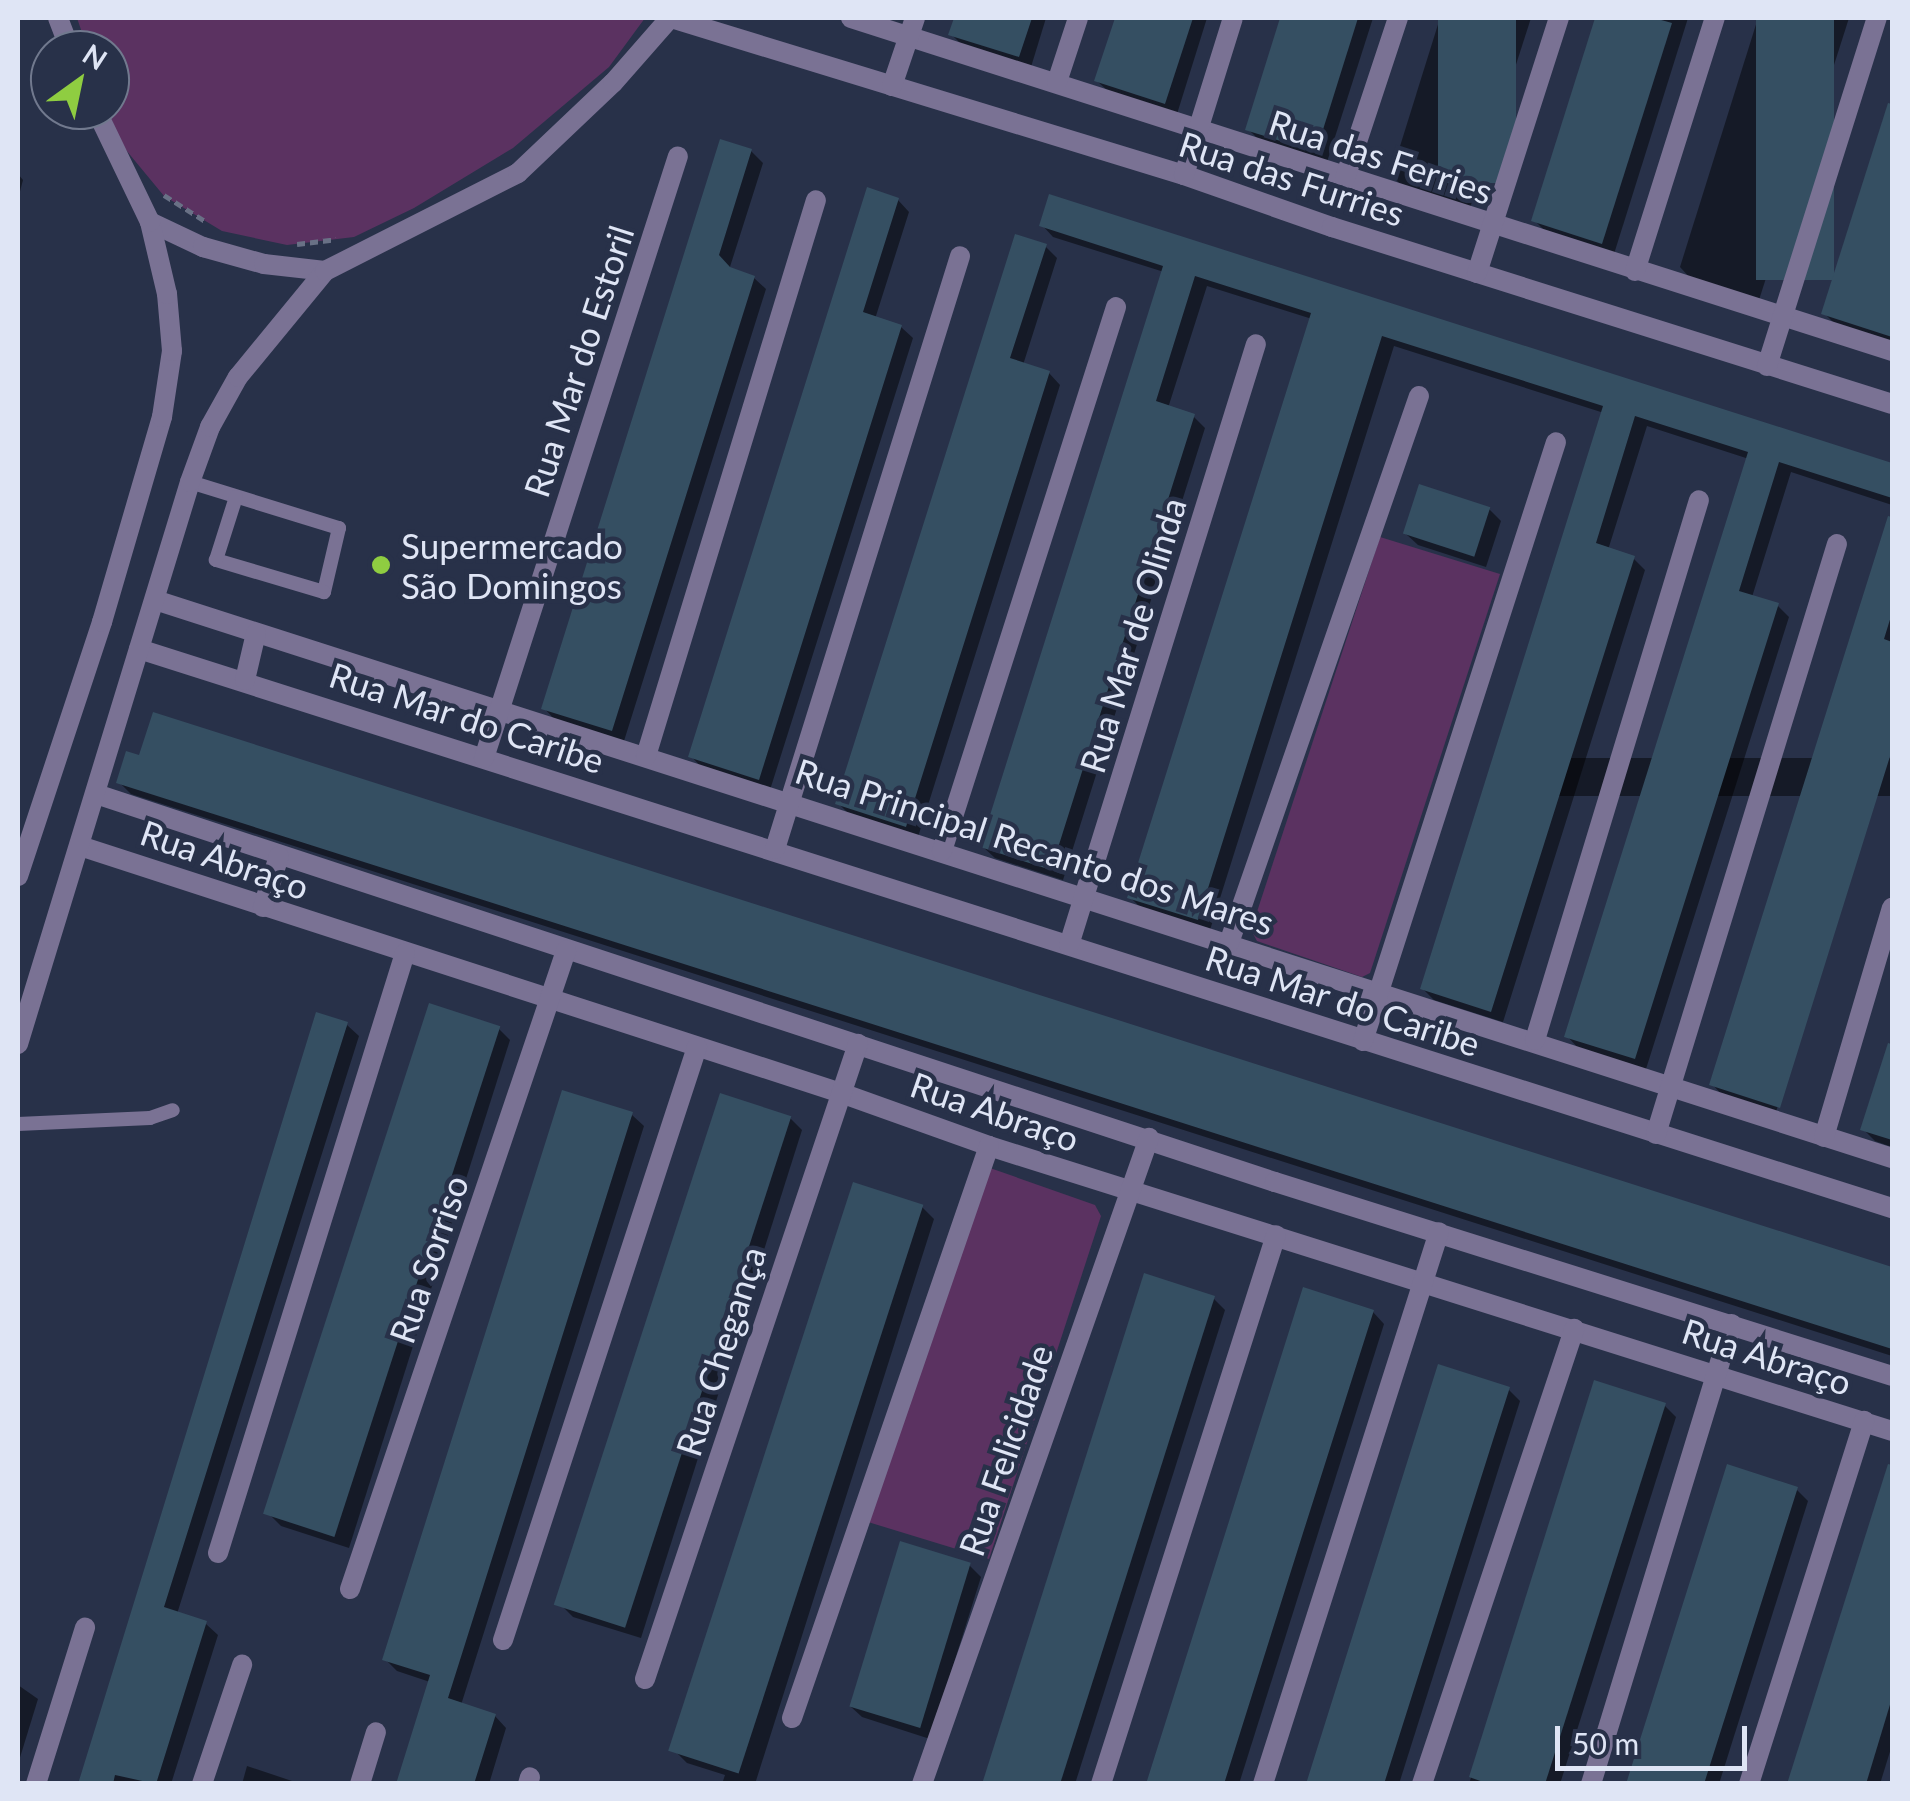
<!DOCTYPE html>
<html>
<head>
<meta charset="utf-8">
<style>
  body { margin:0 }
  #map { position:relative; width:1910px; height:1801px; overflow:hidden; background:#283149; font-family:Lato,sans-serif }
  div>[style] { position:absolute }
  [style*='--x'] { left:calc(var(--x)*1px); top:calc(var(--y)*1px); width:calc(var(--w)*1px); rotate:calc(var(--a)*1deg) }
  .green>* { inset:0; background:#5b3261 }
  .shadow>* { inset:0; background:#0007; transform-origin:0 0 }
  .building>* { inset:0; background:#354f62; transform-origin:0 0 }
  .path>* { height:5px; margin-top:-2.5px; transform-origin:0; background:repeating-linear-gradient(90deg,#697186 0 8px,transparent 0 13px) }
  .lane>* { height:14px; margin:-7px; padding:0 7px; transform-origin:7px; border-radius:7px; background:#7a7294 }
  .street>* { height:20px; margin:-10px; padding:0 10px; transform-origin:10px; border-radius:10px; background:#7a7294 }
  .dots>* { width:28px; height:28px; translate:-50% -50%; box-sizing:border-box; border:5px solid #283149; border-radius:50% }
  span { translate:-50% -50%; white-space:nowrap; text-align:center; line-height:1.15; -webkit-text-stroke:9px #283149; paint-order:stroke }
  .street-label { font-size:35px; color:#dfe5f5 }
  .poi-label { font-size:35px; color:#dfe5f5 }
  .left { translate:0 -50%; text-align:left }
  .frame { position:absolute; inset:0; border:20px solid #dfe5f5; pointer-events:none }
  .north { position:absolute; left:30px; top:30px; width:100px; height:100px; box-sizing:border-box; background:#283149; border:2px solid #71798e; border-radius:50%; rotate:33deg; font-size:28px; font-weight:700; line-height:40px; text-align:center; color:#dfe5f5 }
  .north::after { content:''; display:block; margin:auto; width:35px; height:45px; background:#8fcd41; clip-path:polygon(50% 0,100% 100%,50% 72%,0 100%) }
  .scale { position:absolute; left:1555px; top:1726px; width:192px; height:45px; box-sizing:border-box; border:5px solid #dfe5f5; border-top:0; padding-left:12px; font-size:30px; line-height:35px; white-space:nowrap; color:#dfe5f5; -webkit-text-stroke:8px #283149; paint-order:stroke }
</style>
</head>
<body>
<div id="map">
  <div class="green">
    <div style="clip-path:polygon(77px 18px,645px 18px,609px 67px,513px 148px,414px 208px,354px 237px,287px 245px,222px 231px,164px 196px,121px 144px,108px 110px,110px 50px,88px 50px)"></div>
    <div style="clip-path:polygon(1380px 537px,1500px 574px,1370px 973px,1362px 977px,1257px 941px,1251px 930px)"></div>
    <div style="clip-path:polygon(990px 1168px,1095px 1205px,1101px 1216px,989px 1559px,868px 1522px)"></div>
  </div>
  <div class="shadow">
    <div style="clip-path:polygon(956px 18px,1046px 18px,1031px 67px,963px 46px,951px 34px)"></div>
    <div style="clip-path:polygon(1117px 18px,1207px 18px,1177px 114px,1109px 92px,1097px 81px)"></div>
    <div style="clip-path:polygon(1283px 18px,1373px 18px,1327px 162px,1259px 140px,1248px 129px)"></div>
    <div style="clip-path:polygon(1440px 18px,1531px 18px,1470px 208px,1402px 186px,1391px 175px)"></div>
    <div style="clip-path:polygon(1598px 18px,1688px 18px,1614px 254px,1546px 232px,1534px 220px)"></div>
    <div style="clip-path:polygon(1758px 18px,1849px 18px,1759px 300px,1691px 279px,1680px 267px)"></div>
    <div style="clip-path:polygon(1892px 97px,1892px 343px,1836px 325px,1824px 313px)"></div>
    <div style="clip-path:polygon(751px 151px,763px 163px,729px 270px,754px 278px,766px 289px,624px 741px,555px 720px,544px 708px)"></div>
    <div style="clip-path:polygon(18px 174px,23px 180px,18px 199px)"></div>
    <div style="clip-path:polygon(1050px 198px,1892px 466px,1892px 505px,1791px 472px,1752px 597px,1777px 605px,1789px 617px,1646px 1069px,1578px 1048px,1567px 1036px,1749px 459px,1647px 426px,1608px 550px,1633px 558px,1645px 570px,1503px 1022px,1434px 1000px,1423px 989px,1604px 413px,1394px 346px,1210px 930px,1142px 909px,1130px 897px,1312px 319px,1207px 286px,1168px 408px,1193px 416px,1205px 428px,1063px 880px,995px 858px,983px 847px,1164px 272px,1053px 237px,1042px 225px)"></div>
    <div style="clip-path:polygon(898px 200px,909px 212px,875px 319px,901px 327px,913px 338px,770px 790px,702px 768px,691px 756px)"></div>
    <div style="clip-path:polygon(1045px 246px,1057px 258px,1023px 365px,1049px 373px,1060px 385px,918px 837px,850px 815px,838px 803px)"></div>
    <div style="clip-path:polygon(1489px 509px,1501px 521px,1486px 567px,1418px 545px,1406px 534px)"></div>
    <div style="clip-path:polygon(1892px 510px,1892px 741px,1776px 1112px,1723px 1096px,1712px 1084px)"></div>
    <div style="clip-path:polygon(154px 715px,1892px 1270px,1892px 1356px,131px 794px,119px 782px,141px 758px)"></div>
    <div style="left:1892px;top:758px;width:38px;height:373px;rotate:90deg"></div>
    <div style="clip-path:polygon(347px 1025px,359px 1036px,177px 1614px,206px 1624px,218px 1635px,171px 1784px,79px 1784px)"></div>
    <div style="clip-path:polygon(498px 1028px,510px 1040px,349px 1548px,281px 1526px,270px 1515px)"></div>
    <div style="clip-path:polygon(1892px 1036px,1892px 1147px,1875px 1141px,1863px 1129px)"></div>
    <div style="clip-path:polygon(632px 1115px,644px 1126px,461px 1705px,495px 1716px,506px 1728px,489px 1784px,398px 1784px,430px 1682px,397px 1671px,385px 1659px)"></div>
    <div style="clip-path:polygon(790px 1118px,802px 1130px,641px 1638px,573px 1617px,561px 1605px)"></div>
    <div style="clip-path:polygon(922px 1207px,934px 1219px,755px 1784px,722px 1784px,725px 1775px,687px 1763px,675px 1751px)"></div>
    <div style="clip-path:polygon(1213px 1298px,1225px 1310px,1075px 1784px,985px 1784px)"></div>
    <div style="clip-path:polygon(1373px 1312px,1384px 1324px,1239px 1784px,1149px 1784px)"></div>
    <div style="clip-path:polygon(1596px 1383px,1664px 1405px,1676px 1417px,1560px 1784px,1469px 1784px)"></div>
    <div style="clip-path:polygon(1508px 1389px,1520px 1401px,1399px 1784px,1309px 1784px)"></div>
    <div style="clip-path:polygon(1885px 1481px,1892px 1484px,1892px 1745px,1880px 1784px,1790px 1784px)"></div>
    <div style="clip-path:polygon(1796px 1489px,1808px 1501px,1719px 1784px,1628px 1784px)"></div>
    <div style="clip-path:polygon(969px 1565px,981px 1577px,930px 1739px,862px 1717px,850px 1706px)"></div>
    <div style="clip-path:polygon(18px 1685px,38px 1699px,18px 1764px)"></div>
    <div style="clip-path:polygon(247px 1766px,301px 1784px,242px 1784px)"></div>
  </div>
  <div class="building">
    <div style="clip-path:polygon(954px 18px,1032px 18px,1019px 57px,948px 35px)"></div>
    <div style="clip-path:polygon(1115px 18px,1193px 18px,1165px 104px,1094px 81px)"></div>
    <div style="clip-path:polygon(1280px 18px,1358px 18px,1316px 152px,1245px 130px)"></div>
    <div style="left:1438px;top:18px;width:78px;height:165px"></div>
    <div style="clip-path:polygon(1595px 18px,1654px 18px,1672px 23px,1602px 244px,1531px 221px)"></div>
    <div style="left:1756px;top:18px;width:78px;height:262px"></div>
    <div style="clip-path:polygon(1888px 103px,1892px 104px,1892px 337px,1821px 314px)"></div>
    <div style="clip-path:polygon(720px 139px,752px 149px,719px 255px,730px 267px,755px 276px,612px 731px,541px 709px)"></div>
    <div style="clip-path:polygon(867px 187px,899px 198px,863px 312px,902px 325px,759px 780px,688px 757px)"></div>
    <div style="clip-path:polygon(1049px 194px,1892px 463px,1892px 498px,1779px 462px,1739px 591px,1779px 603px,1635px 1059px,1564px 1037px,1748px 452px,1635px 416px,1596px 543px,1635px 556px,1491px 1012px,1420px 989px,1603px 406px,1382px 336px,1198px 920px,1127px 898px,1311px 313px,1195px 276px,1156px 401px,1195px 414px,1051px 870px,980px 847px,1163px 266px,1039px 226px)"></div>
    <div style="clip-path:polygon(1015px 234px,1047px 244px,1010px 358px,1050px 371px,906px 827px,835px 804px)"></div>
    <div style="left:1419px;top:484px;width:75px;height:52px;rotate:18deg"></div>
    <div style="clip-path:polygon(1888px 516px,1892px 517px,1892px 613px,1884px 639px,1892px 642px,1892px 750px,1780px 1108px,1709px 1085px)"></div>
    <div style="clip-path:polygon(153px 712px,1892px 1267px,1892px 1349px,116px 783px,126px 751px,139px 755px)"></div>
    <div style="left:429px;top:1003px;width:75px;height:537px;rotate:18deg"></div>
    <div style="clip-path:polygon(316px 1012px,348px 1022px,164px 1607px,207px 1621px,156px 1784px,115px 1775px,113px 1784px,78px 1784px)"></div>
    <div style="clip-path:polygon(1888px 1043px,1892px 1044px,1892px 1140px,1860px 1130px)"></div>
    <div style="clip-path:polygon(562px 1090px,633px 1112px,448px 1698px,496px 1714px,474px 1784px,396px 1784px,430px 1675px,382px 1660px)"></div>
    <div style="left:720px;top:1093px;width:75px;height:538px;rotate:18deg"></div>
    <div style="left:853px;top:1182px;width:74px;height:598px;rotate:18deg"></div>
    <div style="clip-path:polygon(1144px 1273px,1215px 1296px,1126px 1577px,1060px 1784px,982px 1784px)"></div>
    <div style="clip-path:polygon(1303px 1287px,1374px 1310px,1303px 1533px,1224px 1784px,1146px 1784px)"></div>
    <div style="clip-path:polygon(1438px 1364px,1510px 1387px,1493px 1440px,1384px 1784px,1306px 1784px)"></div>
    <div style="clip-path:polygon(1594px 1380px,1666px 1403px,1545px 1784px,1489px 1784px,1469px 1777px)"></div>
    <div style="clip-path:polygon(1727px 1464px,1798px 1487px,1759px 1610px,1704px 1784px,1626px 1784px)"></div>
    <div style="clip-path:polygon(1888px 1464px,1892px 1465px,1892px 1698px,1866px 1784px,1787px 1784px)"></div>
    <div style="left:900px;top:1541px;width:74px;height:173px;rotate:17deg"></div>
  </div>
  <div class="path">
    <div style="--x:164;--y:195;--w:49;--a:32.4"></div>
    <div style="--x:297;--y:244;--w:39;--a:-7"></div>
  </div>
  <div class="lane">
    <div style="--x:190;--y:482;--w:156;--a:17.2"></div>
    <div style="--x:339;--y:528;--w:66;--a:103.2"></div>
    <div style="--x:324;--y:592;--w:113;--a:-163.5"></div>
    <div style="--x:216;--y:560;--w:66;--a:-72.4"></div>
    <div style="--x:18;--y:1124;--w:132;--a:-2.6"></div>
    <div style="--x:150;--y:1118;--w:24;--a:-19"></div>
  </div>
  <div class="street">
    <div style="--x:58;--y:18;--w:34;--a:69"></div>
    <div style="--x:671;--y:18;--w:536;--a:17.02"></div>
    <div style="--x:1184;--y:175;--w:157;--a:19.4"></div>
    <div style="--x:1332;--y:227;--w:587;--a:17.54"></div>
    <div style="--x:851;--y:18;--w:1093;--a:17.74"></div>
    <div style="--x:1057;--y:82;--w:67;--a:-71.8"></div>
    <div style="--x:892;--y:86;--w:72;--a:-71.3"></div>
    <div style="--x:1184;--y:175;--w:164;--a:-72.7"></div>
    <div style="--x:1345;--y:178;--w:169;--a:-71.7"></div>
    <div style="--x:150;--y:222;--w:59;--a:25.3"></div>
    <div style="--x:203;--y:247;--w:63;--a:15.6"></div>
    <div style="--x:264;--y:264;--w:61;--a:6.5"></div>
    <div style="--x:1635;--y:271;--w:265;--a:-72.5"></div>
    <div style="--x:1477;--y:273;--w:268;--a:-72.2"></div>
    <div style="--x:1767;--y:366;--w:365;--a:-72.5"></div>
    <div style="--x:155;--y:600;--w:1824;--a:17.81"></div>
    <div style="--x:139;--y:649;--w:1840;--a:17.69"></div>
    <div style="--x:245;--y:680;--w:48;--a:-76.8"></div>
    <div style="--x:646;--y:756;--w:581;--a:-73"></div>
    <div style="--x:484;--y:758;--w:632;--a:-72.14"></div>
    <div style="--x:96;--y:794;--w:1241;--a:18.22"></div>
    <div style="--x:1275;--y:1182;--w:647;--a:17.45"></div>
    <div style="--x:80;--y:846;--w:800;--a:17.98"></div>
    <div style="--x:841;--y:1093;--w:157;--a:19.7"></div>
    <div style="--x:989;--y:1146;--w:947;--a:17.52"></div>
    <div style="--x:775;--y:849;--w:621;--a:-72.67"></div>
    <div style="--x:942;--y:851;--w:571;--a:-72.26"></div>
    <div style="--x:18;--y:876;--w:268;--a:-71.7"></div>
    <div style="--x:102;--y:622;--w:214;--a:-73.7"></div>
    <div style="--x:162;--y:417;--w:67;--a:-81.4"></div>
    <div style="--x:172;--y:351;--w:57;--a:-95"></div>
    <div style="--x:167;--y:294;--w:74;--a:-103.3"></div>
    <div style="--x:150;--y:222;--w:124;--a:-115.7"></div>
    <div style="--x:263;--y:907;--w:53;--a:-72.6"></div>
    <div style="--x:1229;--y:943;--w:579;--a:-70.85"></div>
    <div style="--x:1069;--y:945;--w:629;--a:-72.72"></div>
    <div style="--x:1535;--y:1040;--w:564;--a:-73.11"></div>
    <div style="--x:1363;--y:1041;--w:629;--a:-72.14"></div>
    <div style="--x:18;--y:1044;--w:588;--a:-72.98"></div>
    <div style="--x:190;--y:482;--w:59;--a:-70"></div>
    <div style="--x:210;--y:427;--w:57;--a:-60.8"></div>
    <div style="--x:238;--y:377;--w:137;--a:-50.6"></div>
    <div style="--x:325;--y:271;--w:216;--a:-26.9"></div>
    <div style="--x:518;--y:173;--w:131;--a:-43.5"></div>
    <div style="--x:613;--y:83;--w:86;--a:-48.8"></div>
    <div style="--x:1656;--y:1134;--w:617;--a:-72.95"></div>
    <div style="--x:1824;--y:1137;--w:239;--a:-73.5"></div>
    <div style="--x:218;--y:1553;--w:628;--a:-72.69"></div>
    <div style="--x:350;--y:1589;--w:674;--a:-71.3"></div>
    <div style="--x:503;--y:1640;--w:624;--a:-71.88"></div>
    <div style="--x:645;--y:1679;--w:670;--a:-71.46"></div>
    <div style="--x:792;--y:1718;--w:605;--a:-71"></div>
    <div style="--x:36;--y:1784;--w:164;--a:-72.6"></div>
    <div style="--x:202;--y:1784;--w:126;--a:-71.4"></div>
    <div style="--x:360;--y:1784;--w:54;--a:-72.9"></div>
    <div style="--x:528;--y:1784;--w:7;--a:-74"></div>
    <div style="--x:922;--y:1784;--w:685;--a:-70.64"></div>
    <div style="--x:1101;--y:1784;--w:576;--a:-72.32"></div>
    <div style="--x:1263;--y:1784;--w:579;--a:-72.32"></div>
    <div style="--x:1422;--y:1784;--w:480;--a:-71.5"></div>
    <div style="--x:1591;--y:1784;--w:481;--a:-73"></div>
    <div style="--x:1749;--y:1784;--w:381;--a:-72.4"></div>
  </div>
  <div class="dots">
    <div style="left:381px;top:565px;background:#8fcd41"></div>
  </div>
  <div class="street-label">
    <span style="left:1381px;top:156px;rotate:18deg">Rua das Ferries</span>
    <span style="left:1292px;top:178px;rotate:18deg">Rua das Furries</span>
    <span style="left:578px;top:361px;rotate:-72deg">Rua Mar do Estoril</span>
    <span style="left:1132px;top:635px;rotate:-73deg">Rua Mar de Olinda</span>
    <span style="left:467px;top:717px;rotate:18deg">Rua Mar do Caribe</span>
    <span style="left:1035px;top:846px;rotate:18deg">Rua Principal Recanto dos Mares</span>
    <span style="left:225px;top:859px;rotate:19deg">Rua Abraço</span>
    <span style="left:1343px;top:1000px;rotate:18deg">Rua Mar do Caribe</span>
    <span style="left:995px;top:1111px;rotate:19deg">Rua Abraço</span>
    <span style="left:428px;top:1259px;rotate:-71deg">Rua Sorriso</span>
    <span style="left:720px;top:1351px;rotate:-72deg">Rua Chegança</span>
    <span style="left:1767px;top:1356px;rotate:18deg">Rua Abraço</span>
    <span style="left:1005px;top:1450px;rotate:-71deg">Rua Felicidade</span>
  </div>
  <div class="poi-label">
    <span class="left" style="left:401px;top:565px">Supermercado<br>São Domingos</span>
  </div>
  <div class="frame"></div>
  <div class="north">N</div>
  <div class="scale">50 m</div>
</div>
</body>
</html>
